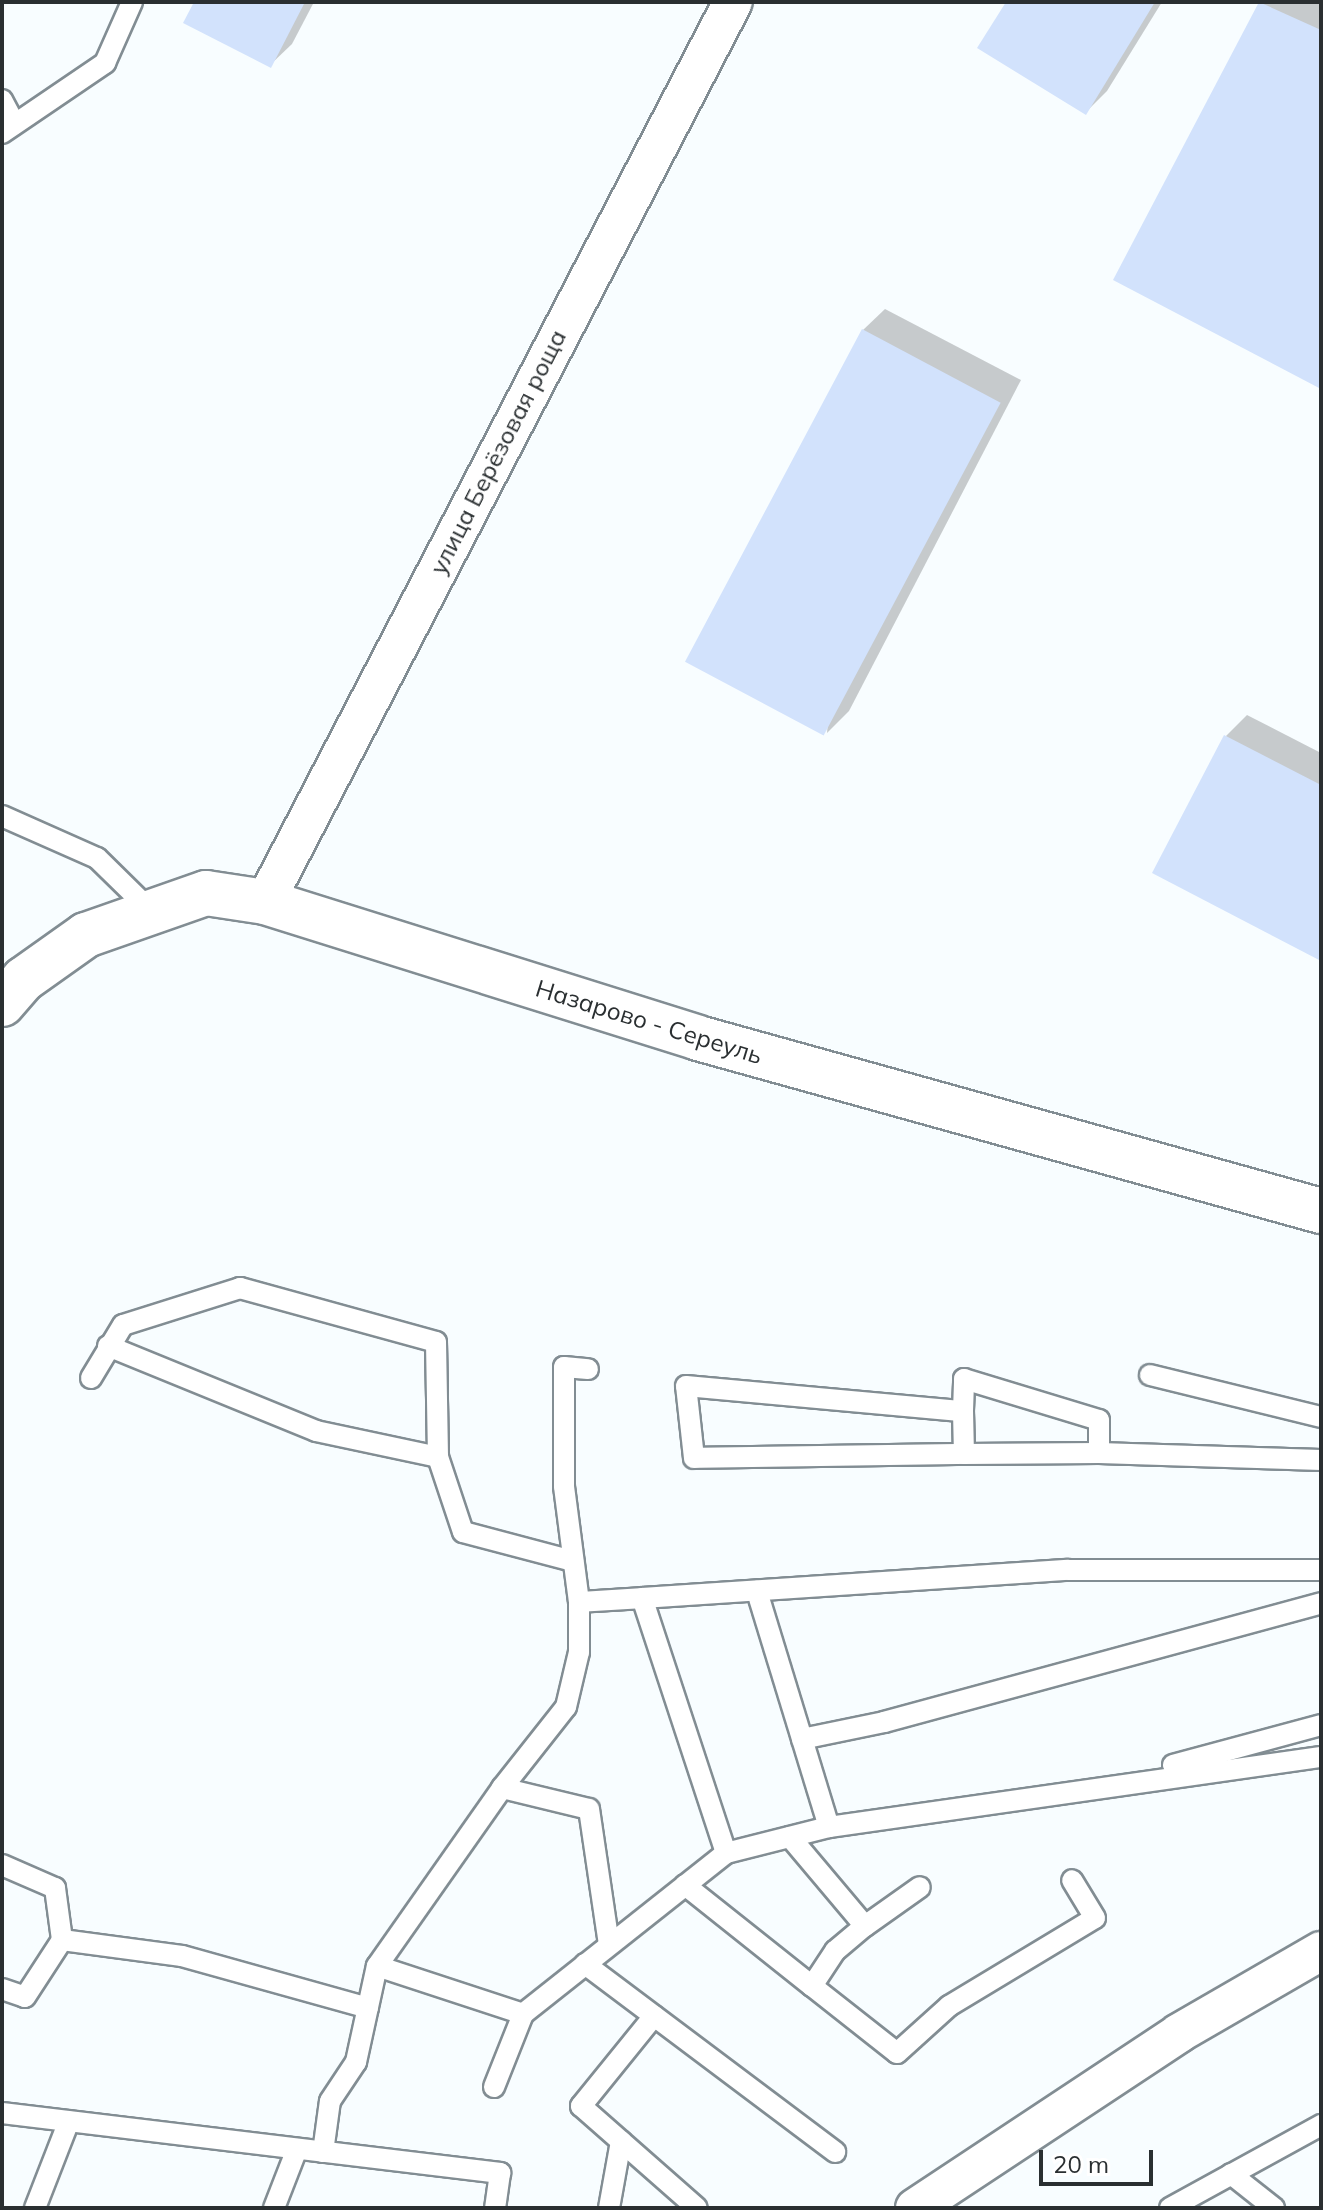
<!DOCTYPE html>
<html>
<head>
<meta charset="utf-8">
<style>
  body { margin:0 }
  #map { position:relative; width:1323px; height:2210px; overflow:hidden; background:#f8fdff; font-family:Mulish,sans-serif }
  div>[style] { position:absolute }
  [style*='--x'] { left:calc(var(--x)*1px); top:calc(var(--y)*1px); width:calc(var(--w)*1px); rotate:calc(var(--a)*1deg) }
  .shadow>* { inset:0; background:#0003 }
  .building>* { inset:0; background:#d2e2fc; transform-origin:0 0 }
  .roads { filter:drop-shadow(2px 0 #828d93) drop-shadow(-2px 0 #828d93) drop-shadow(0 2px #828d93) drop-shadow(0 -2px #828d93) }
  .service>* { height:20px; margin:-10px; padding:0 10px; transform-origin:10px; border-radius:10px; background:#fff }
  .minor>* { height:38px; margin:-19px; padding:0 19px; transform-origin:19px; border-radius:19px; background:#fff }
  .tertiary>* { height:44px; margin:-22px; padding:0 22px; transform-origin:22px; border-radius:22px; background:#fff }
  span { translate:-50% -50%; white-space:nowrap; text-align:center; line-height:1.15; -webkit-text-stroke:6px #fff; paint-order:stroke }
  .street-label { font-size:24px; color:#2a2f31 }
  .frame { position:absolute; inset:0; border:4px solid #2a2f31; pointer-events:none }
  .scale { position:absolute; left:1039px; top:2150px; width:114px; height:36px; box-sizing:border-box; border:4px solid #2a2f31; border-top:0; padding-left:10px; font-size:24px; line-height:28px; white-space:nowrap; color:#2a2f31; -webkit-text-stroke:6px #fff; paint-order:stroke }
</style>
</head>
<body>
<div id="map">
  <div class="shadow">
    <div style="clip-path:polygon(196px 2px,314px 2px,292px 44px,270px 65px)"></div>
    <div style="clip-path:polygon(1008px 2px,1162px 2px,1107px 91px,1086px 112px)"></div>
    <div style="clip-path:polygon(1261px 2px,1321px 2px,1321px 387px,1115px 279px)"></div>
    <div style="clip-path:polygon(885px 309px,1021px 380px,849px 711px,827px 733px,863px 330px)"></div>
    <div style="clip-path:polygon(1247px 715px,1321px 753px,1321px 959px,1226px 736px)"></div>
  </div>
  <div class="building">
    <div style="clip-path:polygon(194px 2px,305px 2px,271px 68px,183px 23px)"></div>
    <div style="clip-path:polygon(1006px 2px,1155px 2px,1086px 115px,977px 48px)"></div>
    <div style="clip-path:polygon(1259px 2px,1321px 30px,1321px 389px,1113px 280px)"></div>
    <div style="left:862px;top:329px;width:157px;height:377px;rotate:28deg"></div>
    <div style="clip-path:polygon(1224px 735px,1321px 785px,1321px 961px,1152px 873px)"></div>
  </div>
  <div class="roads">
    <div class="service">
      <div style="--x:2;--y:100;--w:27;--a:62"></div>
      <div style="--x:2;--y:133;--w:125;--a:-34.2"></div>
      <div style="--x:105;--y:63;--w:67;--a:-66.1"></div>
      <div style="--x:2;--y:816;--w:104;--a:23.9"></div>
      <div style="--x:97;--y:858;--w:77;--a:44.5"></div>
      <div style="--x:108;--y:1346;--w:225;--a:22.2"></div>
      <div style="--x:316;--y:1431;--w:125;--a:12"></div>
      <div style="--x:1150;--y:1375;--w:176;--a:13.8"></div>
      <div style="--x:91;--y:1378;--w:62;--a:-58.9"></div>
      <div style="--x:123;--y:1325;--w:123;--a:-17.5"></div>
      <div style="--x:240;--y:1288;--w:203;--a:15.4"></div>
      <div style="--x:436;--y:1342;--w:115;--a:89"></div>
      <div style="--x:438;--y:1457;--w:79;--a:71.6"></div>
      <div style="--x:463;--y:1532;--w:114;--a:14.8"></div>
      <div style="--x:963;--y:1411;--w:43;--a:88.7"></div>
      <div style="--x:964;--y:1454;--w:135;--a:-0.4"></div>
      <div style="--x:964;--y:1454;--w:270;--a:179.2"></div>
      <div style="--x:694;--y:1458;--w:72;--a:-96.3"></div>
      <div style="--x:686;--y:1386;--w:278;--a:5.2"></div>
      <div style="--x:963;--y:1411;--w:32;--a:-88"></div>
      <div style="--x:964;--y:1379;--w:141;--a:16.9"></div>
      <div style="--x:1099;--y:1420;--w:33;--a:90"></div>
      <div style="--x:1099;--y:1453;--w:222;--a:1.8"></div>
      <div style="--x:579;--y:1602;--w:117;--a:-97.4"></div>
      <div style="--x:564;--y:1486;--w:119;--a:-90"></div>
      <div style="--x:564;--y:1367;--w:24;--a:5"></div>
      <div style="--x:802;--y:1739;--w:84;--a:-11.7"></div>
      <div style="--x:884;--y:1722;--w:453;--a:-15.2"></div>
      <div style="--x:1173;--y:1765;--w:153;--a:-15.1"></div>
      <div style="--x:502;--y:1788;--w:103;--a:-51.7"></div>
      <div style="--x:566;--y:1707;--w:57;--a:-76.7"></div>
      <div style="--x:579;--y:1652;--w:50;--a:-90"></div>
      <div style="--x:579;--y:1602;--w:63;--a:-3.6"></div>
      <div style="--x:829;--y:1827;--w:497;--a:-8.1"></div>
      <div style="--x:790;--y:1837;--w:116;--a:49.9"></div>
      <div style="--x:865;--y:1926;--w:67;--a:-35.3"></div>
      <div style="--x:726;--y:1853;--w:106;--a:-14.2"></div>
      <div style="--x:829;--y:1827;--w:247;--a:-107"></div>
      <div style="--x:2;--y:1865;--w:58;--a:23.5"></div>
      <div style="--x:55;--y:1888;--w:52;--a:82.3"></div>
      <div style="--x:685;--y:1885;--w:162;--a:38.5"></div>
      <div style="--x:812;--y:1986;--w:42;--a:-56.7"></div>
      <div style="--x:835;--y:1951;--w:39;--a:-40"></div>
      <div style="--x:585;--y:1964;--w:313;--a:36.9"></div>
      <div style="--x:377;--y:1966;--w:154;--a:18.2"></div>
      <div style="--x:812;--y:1986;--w:108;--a:38.2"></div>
      <div style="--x:897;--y:2053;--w:70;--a:-42.1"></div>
      <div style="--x:949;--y:2006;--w:170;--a:-31.1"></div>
      <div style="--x:1095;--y:1918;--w:44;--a:-121.2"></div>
      <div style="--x:2;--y:1989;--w:24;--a:19"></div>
      <div style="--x:25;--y:1997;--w:68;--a:-57"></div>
      <div style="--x:62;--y:1940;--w:121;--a:7.6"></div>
      <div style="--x:182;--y:1956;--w:193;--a:15.6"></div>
      <div style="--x:654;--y:2016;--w:116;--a:129"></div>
      <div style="--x:581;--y:2106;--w:154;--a:41.3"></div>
      <div style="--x:494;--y:2087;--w:79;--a:-68.3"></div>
      <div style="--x:523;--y:2014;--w:259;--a:-38.4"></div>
      <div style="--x:726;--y:1853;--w:268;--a:-108.2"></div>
      <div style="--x:642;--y:1598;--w:427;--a:-3.8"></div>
      <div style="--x:1068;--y:1570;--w:253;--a:0"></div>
      <div style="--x:2;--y:2113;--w:502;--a:6.87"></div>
      <div style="--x:500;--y:2173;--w:35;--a:98"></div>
      <div style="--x:323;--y:2152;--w:51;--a:-82.2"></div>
      <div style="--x:330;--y:2101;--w:47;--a:-56.3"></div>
      <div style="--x:356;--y:2062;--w:98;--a:-77.7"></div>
      <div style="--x:377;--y:1966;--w:218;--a:-54.9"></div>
      <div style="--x:502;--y:1788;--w:89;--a:13.6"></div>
      <div style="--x:589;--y:1809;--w:137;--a:81.6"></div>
      <div style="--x:1231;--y:2174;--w:55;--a:38.3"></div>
      <div style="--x:35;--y:2208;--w:93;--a:-68.7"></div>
      <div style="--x:274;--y:2208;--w:63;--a:-68.7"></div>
      <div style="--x:609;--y:2208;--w:68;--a:-79.8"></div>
      <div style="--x:1170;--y:2208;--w:172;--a:-28.8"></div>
    </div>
    <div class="minor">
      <div style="--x:265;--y:902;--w:1014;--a:-62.53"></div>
      <div style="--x:915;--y:2208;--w:317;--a:-33.5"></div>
      <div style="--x:1179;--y:2033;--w:164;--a:-30"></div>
    </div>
    <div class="tertiary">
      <div style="--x:2;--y:1004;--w:33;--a:-49"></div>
      <div style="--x:24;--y:979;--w:76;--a:-35.4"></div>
      <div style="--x:86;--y:935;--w:127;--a:-19.3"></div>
      <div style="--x:206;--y:893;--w:60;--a:8.7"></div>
      <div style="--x:265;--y:902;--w:454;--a:17.4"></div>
      <div style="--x:698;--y:1038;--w:647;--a:15.52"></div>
    </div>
  </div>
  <div class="street-label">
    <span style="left:498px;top:452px;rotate:-63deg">улица Берёзовая роща</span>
    <span style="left:649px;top:1022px;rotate:17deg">Назарово - Сереуль</span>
  </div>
  <div class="frame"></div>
  <div class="scale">20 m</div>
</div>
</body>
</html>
